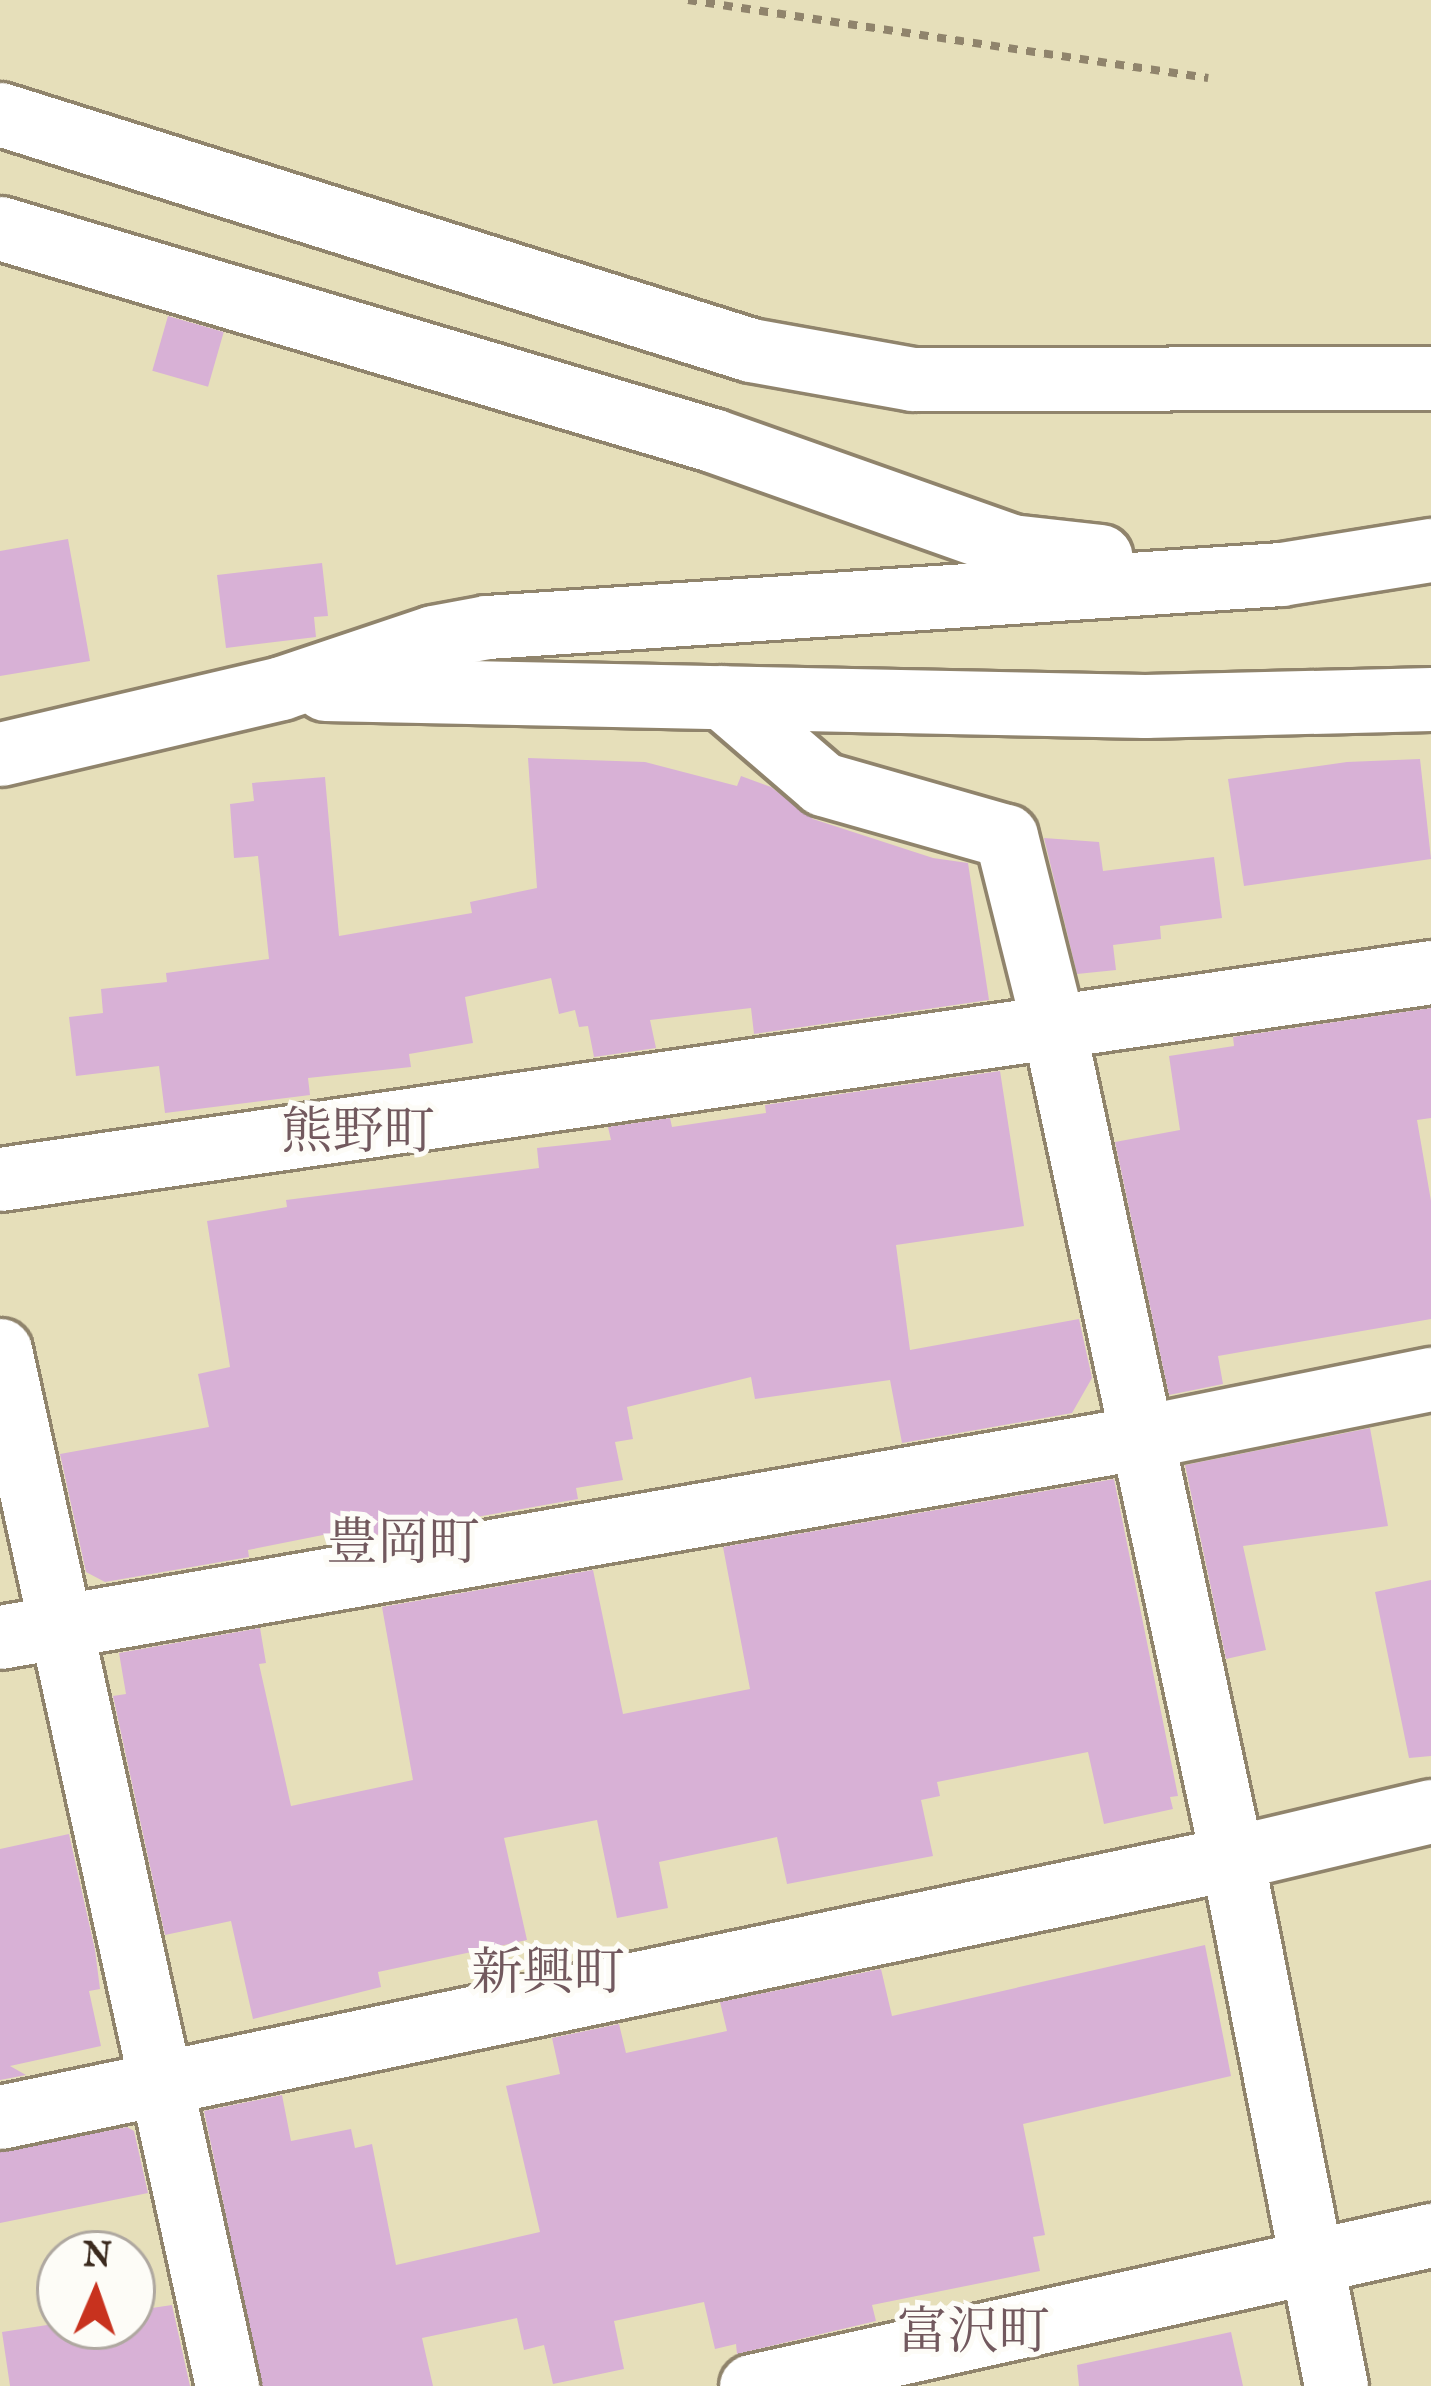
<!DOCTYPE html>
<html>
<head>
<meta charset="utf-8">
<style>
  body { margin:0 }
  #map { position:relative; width:1431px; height:2386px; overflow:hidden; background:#e6dfba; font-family:"IM FELL English","Noto Serif JP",serif }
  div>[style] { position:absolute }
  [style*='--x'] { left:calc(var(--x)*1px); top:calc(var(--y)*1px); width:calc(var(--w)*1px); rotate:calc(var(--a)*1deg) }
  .building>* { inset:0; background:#d8b1d6; transform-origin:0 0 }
  .path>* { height:8px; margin-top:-4px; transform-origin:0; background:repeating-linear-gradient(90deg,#90846c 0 9px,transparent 0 18px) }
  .roads { filter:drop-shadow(3px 0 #90846c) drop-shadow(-3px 0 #90846c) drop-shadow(0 3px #90846c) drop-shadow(0 -3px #90846c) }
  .minor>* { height:63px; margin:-31.5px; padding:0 31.5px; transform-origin:31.5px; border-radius:31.5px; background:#fff }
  span { translate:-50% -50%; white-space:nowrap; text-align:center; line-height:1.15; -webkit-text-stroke:10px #fdfcf7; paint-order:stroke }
  .quarter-label { font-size:51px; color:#72595e }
  .north { position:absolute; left:36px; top:2230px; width:120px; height:120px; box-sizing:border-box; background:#fdfcf7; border:3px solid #afa8a0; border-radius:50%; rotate:2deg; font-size:33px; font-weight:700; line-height:48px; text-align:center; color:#3b2a1e }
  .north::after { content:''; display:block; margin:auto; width:42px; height:54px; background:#c8321e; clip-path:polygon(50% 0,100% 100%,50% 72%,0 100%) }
</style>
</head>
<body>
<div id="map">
  <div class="building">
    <div style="left:168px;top:316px;width:58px;height:57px;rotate:16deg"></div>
    <div style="clip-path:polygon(68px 539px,90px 661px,0 676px,0 551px)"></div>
    <div style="clip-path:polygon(322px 563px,328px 616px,314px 617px,316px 637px,226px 648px,217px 575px)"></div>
    <div style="clip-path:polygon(528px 758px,645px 762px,737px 786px,741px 776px,771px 787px,813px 819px,933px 858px,968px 863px,989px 1000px,754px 1034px,751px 1008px,650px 1020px,656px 1048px,594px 1057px,588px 1026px,579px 1027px,575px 1010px,559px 1014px,551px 978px,465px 997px,473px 1043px,409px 1054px,411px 1067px,308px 1078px,310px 1095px,165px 1113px,159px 1066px,76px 1076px,69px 1017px,103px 1013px,101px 989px,167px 982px,166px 973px,269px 959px,258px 856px,234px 858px,230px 804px,254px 801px,252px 783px,325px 777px,339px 936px,472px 913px,470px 902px,537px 888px)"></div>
    <div style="clip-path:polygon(1420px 759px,1431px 859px,1244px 886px,1228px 779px,1347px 762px)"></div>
    <div style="clip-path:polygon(1044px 838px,1099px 842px,1103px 871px,1214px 857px,1222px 918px,1160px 926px,1161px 939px,1113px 945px,1116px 970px,1077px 974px)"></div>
    <div style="clip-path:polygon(1431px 1008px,1431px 1118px,1417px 1120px,1431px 1201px,1431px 1319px,1218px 1356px,1223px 1384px,1169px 1395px,1115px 1142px,1180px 1130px,1169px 1056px,1234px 1046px,1233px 1037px)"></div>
    <div style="clip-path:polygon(1000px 1071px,1024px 1226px,896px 1245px,910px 1350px,1079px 1319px,1092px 1378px,1072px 1413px,902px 1443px,890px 1380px,755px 1399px,751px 1377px,627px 1407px,633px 1439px,615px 1442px,623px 1480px,576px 1488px,578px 1499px,370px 1536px,368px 1526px,248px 1550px,249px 1557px,105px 1582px,86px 1572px,60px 1454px,209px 1427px,198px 1374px,230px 1367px,207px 1221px,287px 1207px,286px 1200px,539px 1168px,537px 1148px,611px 1140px,608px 1127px,670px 1118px,672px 1127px,766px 1113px,765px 1105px)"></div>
    <div style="clip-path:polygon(1370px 1428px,1388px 1526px,1243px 1546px,1266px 1650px,1226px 1659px,1185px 1465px)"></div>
    <div style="clip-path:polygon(1114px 1479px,1178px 1796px,1170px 1797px,1173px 1809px,1104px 1824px,1088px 1752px,937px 1782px,940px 1796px,921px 1800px,933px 1856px,787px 1884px,777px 1837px,659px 1862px,668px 1908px,617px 1918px,597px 1820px,504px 1838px,527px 1940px,378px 1972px,381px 1987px,253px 2019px,231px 1921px,165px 1935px,113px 1696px,126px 1694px,119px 1653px,260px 1628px,266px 1663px,259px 1664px,291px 1806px,413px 1780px,382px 1607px,593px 1570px,623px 1714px,750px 1689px,723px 1547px)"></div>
    <div style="clip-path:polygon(1431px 1580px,1431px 1756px,1409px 1758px,1375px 1592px)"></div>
    <div style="clip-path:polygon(69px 1834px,95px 1950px,100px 1989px,89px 1991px,101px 2046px,10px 2066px,26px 2075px,0 2080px,0 1849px)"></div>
    <div style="clip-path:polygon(1205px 1945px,1231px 2076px,1023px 2124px,1045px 2235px,1033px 2237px,1040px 2271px,872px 2305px,876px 2321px,737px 2354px,736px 2344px,715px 2349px,704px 2302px,614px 2321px,624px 2369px,553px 2384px,544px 2345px,524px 2350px,517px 2318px,422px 2338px,433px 2386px,262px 2386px,204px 2111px,282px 2095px,291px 2141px,351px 2129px,355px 2148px,372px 2144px,396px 2265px,540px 2232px,506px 2086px,560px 2074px,552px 2038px,619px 2024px,626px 2053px,727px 2031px,720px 2002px,881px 1969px,892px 2016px)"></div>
    <div style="clip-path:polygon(127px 2127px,134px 2131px,148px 2193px,0 2223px,0 2152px)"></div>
    <div style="clip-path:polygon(172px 2305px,190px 2386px,10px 2386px,2px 2332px,60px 2323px,132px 2326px,132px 2311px)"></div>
    <div style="clip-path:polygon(1231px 2332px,1243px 2386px,1079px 2386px,1077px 2365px)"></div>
  </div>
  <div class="path">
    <div style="--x:688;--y:0;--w:526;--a:8.53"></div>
  </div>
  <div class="roads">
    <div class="minor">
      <div style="--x:0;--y:114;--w:787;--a:17.45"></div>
      <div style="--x:751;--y:350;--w:164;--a:10.2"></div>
      <div style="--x:912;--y:379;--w:519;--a:-0.11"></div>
      <div style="--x:0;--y:228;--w:743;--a:16.58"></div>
      <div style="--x:712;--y:440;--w:317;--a:19.5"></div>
      <div style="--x:1011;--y:546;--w:90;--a:6.4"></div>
      <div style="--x:325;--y:689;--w:820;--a:1.19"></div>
      <div style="--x:1145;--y:706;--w:286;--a:-1.4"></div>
      <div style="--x:722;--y:697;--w:133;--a:40.7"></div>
      <div style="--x:823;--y:784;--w:190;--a:15.9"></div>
      <div style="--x:1006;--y:836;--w:199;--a:76"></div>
      <div style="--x:1054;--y:1029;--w:848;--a:77.88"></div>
      <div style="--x:1232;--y:1858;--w:538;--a:78.86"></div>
      <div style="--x:0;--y:754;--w:289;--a:-13.2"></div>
      <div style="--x:281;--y:688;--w:160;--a:-18.5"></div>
      <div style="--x:433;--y:637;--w:55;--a:-10.5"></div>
      <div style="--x:487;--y:627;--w:796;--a:-3.82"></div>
      <div style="--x:1281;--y:574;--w:152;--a:-9.1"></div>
      <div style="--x:0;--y:1179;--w:1446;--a:-8.23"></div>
      <div style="--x:0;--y:1350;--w:1061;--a:77.64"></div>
      <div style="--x:0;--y:1637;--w:1155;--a:-9.92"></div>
      <div style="--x:1138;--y:1438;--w:299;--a:-11.4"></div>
      <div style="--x:0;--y:2117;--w:1259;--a:-11.87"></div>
      <div style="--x:1232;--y:1858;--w:204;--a:-13.3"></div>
      <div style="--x:751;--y:2386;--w:697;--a:-12.52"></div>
    </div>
  </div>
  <div class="quarter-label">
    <span style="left:358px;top:1135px">熊野町</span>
    <span style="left:403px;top:1546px">豊岡町</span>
    <span style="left:548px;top:1976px">新興町</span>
    <span style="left:973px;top:2335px">富沢町</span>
  </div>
  <div class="north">N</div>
</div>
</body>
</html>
